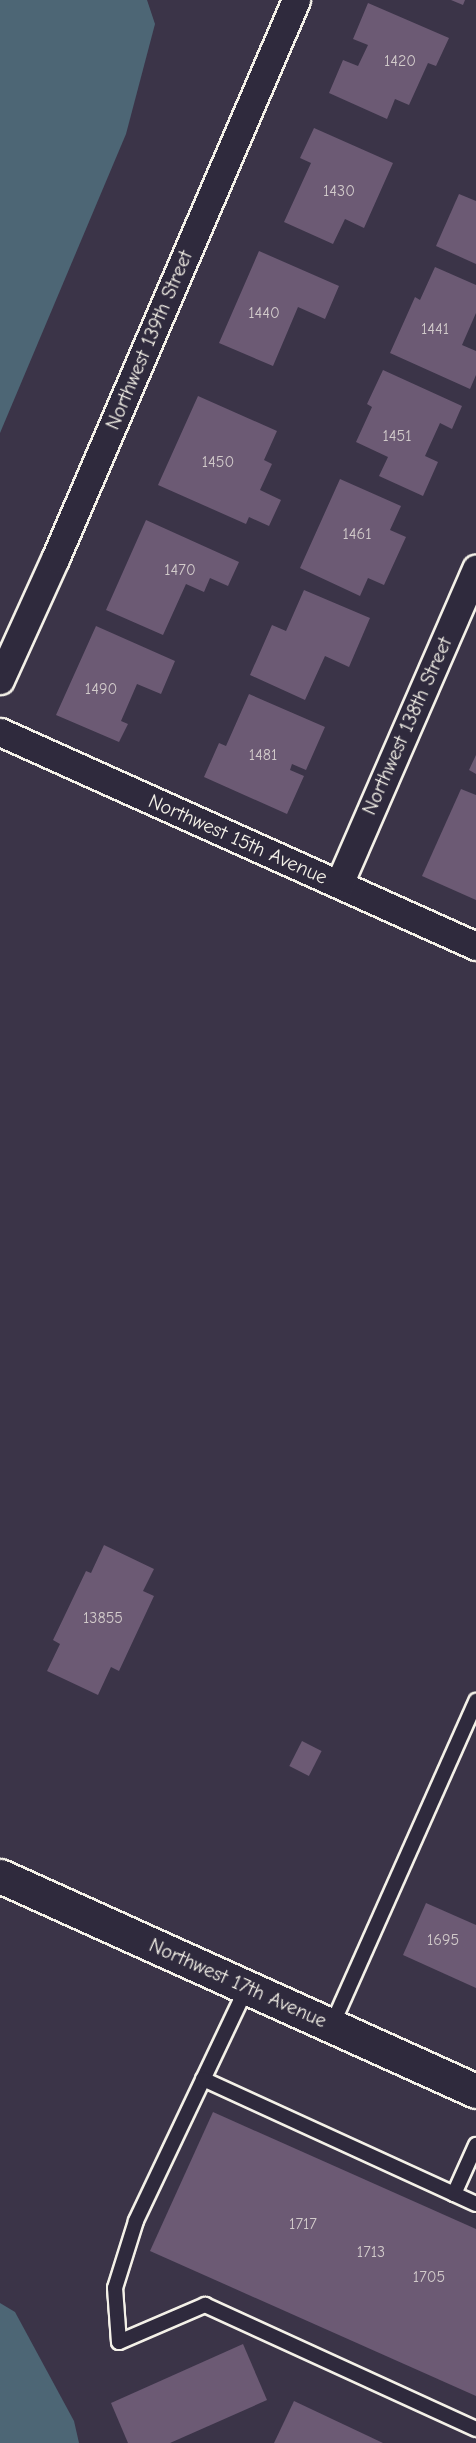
<!DOCTYPE html>
<html>
<head>
<meta charset="utf-8">
<style>
  body { margin:0 }
  #map { position:relative; width:476px; height:2443px; overflow:hidden; background:#3b3448; font-family:"Comic Neue",sans-serif }
  div>[style] { position:absolute }
  [style*='--x'] { left:calc(var(--x)*1px); top:calc(var(--y)*1px); width:calc(var(--w)*1px); rotate:calc(var(--a)*1deg) }
  .water>* { inset:0; background:#4d6675 }
  .building>* { inset:0; background:#6c5a74; transform-origin:0 0 }
  .roads { filter:drop-shadow(2px 0 #f4f1e8) drop-shadow(-2px 0 #f4f1e8) drop-shadow(0 2px #f4f1e8) drop-shadow(0 -2px #f4f1e8) }
  .service>* { height:14px; margin:-7px; padding:0 7px; transform-origin:7px; border-radius:7px; background:#2f2a3d }
  .minor>* { height:27px; margin:-13.5px; padding:0 13.5px; transform-origin:13.5px; border-radius:13.5px; background:#2f2a3d }
  .tertiary>* { height:33px; margin:-16.5px; padding:0 16.5px; transform-origin:16.5px; border-radius:16.5px; background:#2f2a3d }
  span { translate:-50% -50%; white-space:nowrap; text-align:center; line-height:1.15; -webkit-text-stroke:4.5px #2f2a3d; paint-order:stroke }
  .number-label { font-size:16px; color:#d2cbcb }
  .number-label span { -webkit-text-stroke-width:0 }
  .street-label { font-size:20px; color:#f4f1e8 }
</style>
</head>
<body>
<div id="map">
  <div class="water">
    <div style="clip-path:polygon(0 0,147px 0,155px 24px,126px 134px,0 433px)"></div>
    <div style="clip-path:polygon(0 2303px,15px 2312px,74px 2421px,79px 2443px,0 2443px)"></div>
  </div>
  <div class="building">
    <div style="clip-path:polygon(451px 0,465px 0,463px 5px)"></div>
    <div style="clip-path:polygon(368px 3px,449px 38px,436px 66px,428px 63px,409px 105px,395px 99px,387px 119px,329px 93px,343px 60px,358px 66px,368px 45px,353px 39px)"></div>
    <div style="clip-path:polygon(314px 128px,393px 163px,364px 228px,345px 219px,333px 244px,284px 222px,311px 163px,300px 158px)"></div>
    <div style="clip-path:polygon(459px 194px,476px 201px,476px 264px,436px 246px)"></div>
    <div style="clip-path:polygon(259px 251px,339px 286px,325px 319px,298px 307px,273px 366px,219px 343px)"></div>
    <div style="clip-path:polygon(435px 267px,476px 285px,476px 313px,462px 345px,476px 351px,476px 375px,470px 389px,390px 353px,415px 297px,420px 300px)"></div>
    <div style="clip-path:polygon(383px 370px,462px 406px,452px 429px,440px 423px,425px 456px,438px 462px,423px 496px,379px 476px,388px 457px,356px 442px,372px 407px,367px 404px)"></div>
    <div style="clip-path:polygon(198px 396px,277px 431px,264px 460px,272px 464px,260px 490px,281px 500px,269px 526px,249px 517px,246px 524px,158px 485px)"></div>
    <div style="clip-path:polygon(340px 479px,401px 506px,390px 530px,406px 537px,384px 585px,368px 578px,360px 596px,300px 568px)"></div>
    <div style="clip-path:polygon(146px 520px,239px 562px,228px 586px,210px 578px,204px 592px,186px 584px,163px 635px,106px 610px)"></div>
    <div style="clip-path:polygon(304px 590px,370px 618px,349px 667px,325px 656px,305px 700px,250px 675px,272px 625px,286px 631px)"></div>
    <div style="clip-path:polygon(96px 626px,175px 661px,161px 694px,137px 684px,121px 721px,128px 724px,119px 742px,56px 715px)"></div>
    <div style="clip-path:polygon(249px 694px,325px 727px,306px 770px,292px 764px,290px 770px,304px 776px,287px 814px,204px 777px,219px 743px,226px 746px)"></div>
    <div style="clip-path:polygon(476px 755px,476px 774px,469px 770px)"></div>
    <div style="clip-path:polygon(461px 789px,476px 795px,476px 900px,422px 876px)"></div>
    <div style="clip-path:polygon(104px 1545px,154px 1569px,143px 1591px,154px 1596px,119px 1671px,111px 1667px,98px 1695px,47px 1671px,60px 1644px,53px 1640px,86px 1571px,91px 1573px)"></div>
    <div style="left:302px;top:1741px;width:22px;height:28px;rotate:27deg"></div>
    <div style="clip-path:polygon(426px 1903px,476px 1925px,476px 1988px,403px 1955px)"></div>
    <div style="clip-path:polygon(213px 2112px,476px 2229px,476px 2396px,150px 2251px)"></div>
    <div style="clip-path:polygon(243px 2344px,267px 2400px,170px 2443px,128px 2443px,111px 2403px)"></div>
    <div style="clip-path:polygon(294px 2401px,383px 2443px,274px 2443px)"></div>
  </div>
  <div class="roads">
    <div class="service">
      <div style="--x:247;--y:1987;--w:259;--a:115.4"></div>
      <div style="--x:136;--y:2221;--w:70;--a:107.4"></div>
      <div style="--x:115;--y:2288;--w:54;--a:85.8"></div>
      <div style="--x:119;--y:2342;--w:94;--a:-23.3"></div>
      <div style="--x:205;--y:2305;--w:298;--a:24.6"></div>
      <div style="--x:332;--y:2025;--w:355;--a:-66"></div>
      <div style="--x:203;--y:2079;--w:300;--a:24.6"></div>
      <div style="--x:454;--y:2194;--w:54;--a:-65.8"></div>
    </div>
    <div class="minor">
      <div style="--x:0;--y:680;--w:133;--a:-65.6"></div>
      <div style="--x:55;--y:559;--w:609;--a:-66.68"></div>
      <div style="--x:0;--y:732;--w:522;--a:24.21"></div>
      <div style="--x:339;--y:884;--w:344;--a:-66.5"></div>
    </div>
    <div class="tertiary">
      <div style="--x:0;--y:1876;--w:522;--a:24.31"></div>
    </div>
  </div>
  <div class="number-label">
    <span style="left:400px;top:61px">1420</span>
    <span style="left:339px;top:191px">1430</span>
    <span style="left:264px;top:313px">1440</span>
    <span style="left:435px;top:329px">1441</span>
    <span style="left:397px;top:436px">1451</span>
    <span style="left:218px;top:462px">1450</span>
    <span style="left:357px;top:534px">1461</span>
    <span style="left:180px;top:570px">1470</span>
    <span style="left:101px;top:689px">1490</span>
    <span style="left:263px;top:755px">1481</span>
    <span style="left:103px;top:1618px">13855</span>
    <span style="left:443px;top:1940px">1695</span>
    <span style="left:303px;top:2224px">1717</span>
    <span style="left:371px;top:2252px">1713</span>
    <span style="left:429px;top:2277px">1705</span>
  </div>
  <div class="street-label">
    <span style="left:149px;top:340px;rotate:-67deg">Northwest 139th Street</span>
    <span style="left:407px;top:726px;rotate:-66deg">Northwest 138th Street</span>
    <span style="left:238px;top:839px;rotate:24deg">Northwest 15th Avenue</span>
    <span style="left:238px;top:1983px;rotate:24deg">Northwest 17th Avenue</span>
  </div>
</div>
</body>
</html>
